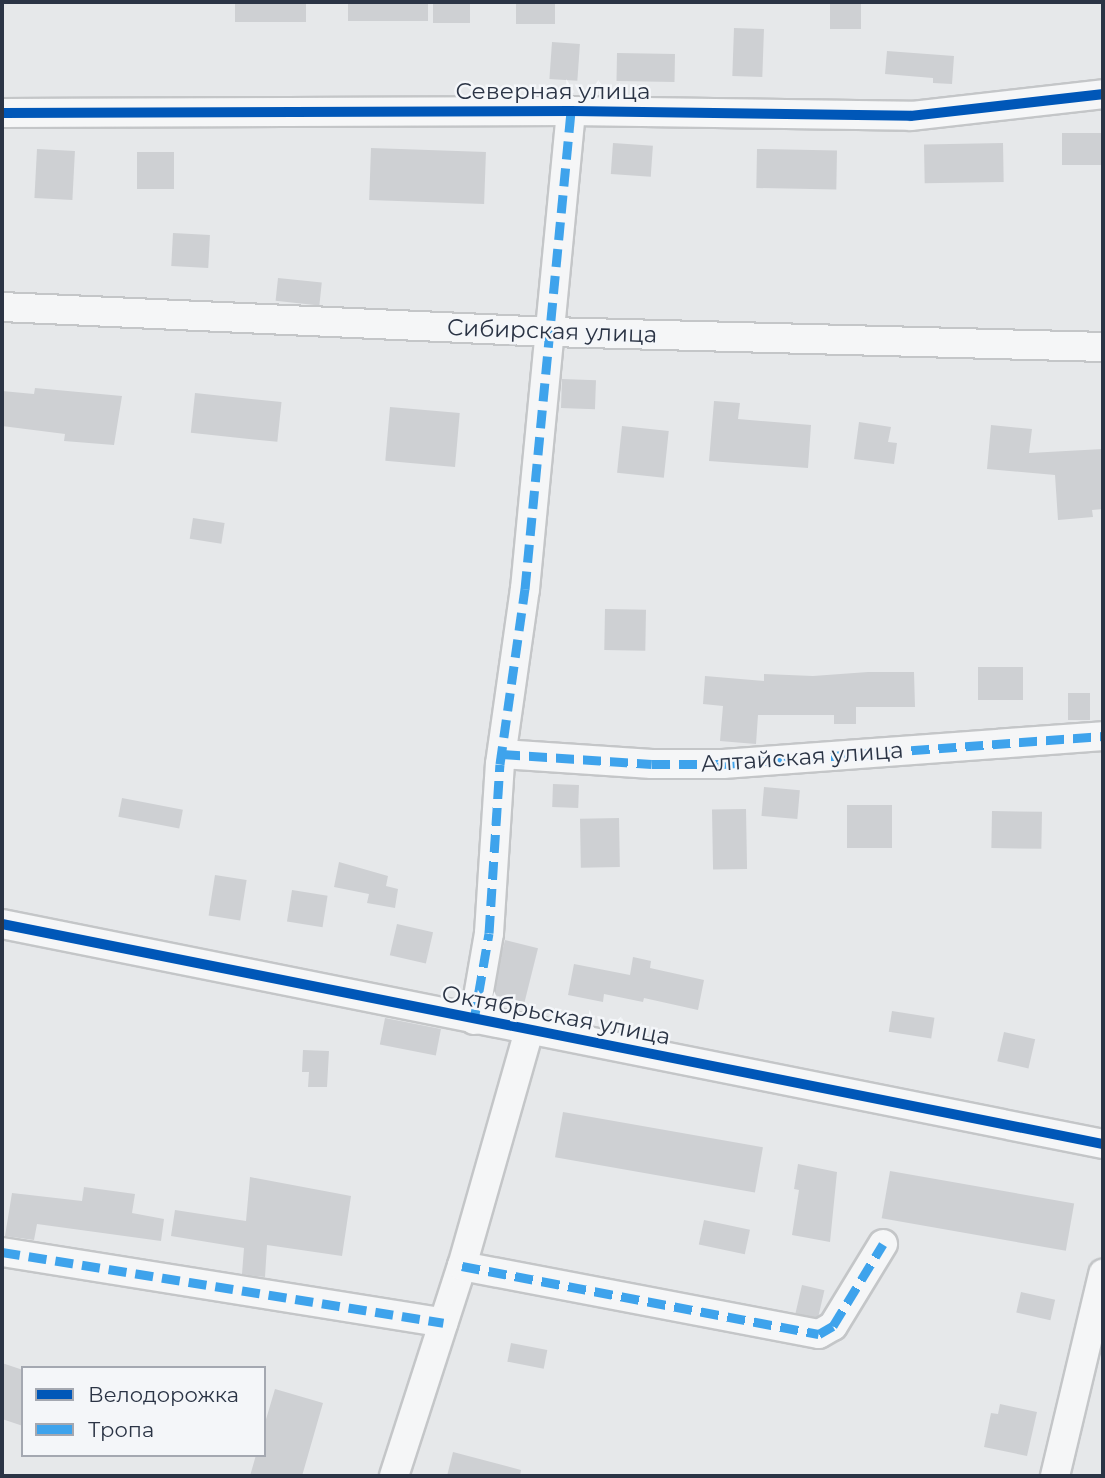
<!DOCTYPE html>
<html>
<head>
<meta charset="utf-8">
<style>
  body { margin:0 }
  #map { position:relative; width:1105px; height:1478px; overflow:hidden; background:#e6e8ea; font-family:Montserrat,sans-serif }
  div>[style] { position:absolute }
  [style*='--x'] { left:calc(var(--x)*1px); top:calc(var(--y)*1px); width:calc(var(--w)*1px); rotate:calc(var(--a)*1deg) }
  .building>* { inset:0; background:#ced0d3; transform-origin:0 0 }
  .roads { filter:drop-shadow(2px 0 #c4c6c8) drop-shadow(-2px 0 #c4c6c8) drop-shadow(0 2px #c4c6c8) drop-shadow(0 -2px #c4c6c8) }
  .minor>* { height:28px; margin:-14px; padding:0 14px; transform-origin:14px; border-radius:14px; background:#f5f6f7 }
  .quiet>* { height:9px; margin-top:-4.5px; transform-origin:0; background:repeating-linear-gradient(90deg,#3ea3ec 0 18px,transparent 0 27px) }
  .cycleway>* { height:10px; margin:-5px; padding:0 5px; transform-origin:5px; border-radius:5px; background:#0057b8 }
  span { translate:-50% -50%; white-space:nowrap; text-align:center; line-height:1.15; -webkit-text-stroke:5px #f4f6f9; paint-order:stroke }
  .street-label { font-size:23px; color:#2b3445 }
  .frame { position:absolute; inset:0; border:4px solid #2b3445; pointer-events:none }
  .legend { position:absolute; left:21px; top:1366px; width:245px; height:91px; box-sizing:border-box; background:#f4f6f9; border:2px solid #a4a8b1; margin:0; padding:9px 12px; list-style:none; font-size:21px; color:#2b3445 }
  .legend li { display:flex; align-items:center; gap:14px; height:35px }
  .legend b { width:35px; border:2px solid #a4a8b1 }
</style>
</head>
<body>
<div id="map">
  <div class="building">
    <div style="left:235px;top:2px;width:71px;height:20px"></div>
    <div style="left:348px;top:2px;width:80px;height:19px"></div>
    <div style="left:433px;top:2px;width:37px;height:21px"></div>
    <div style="left:516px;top:2px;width:39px;height:22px"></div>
    <div style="left:830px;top:2px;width:31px;height:27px"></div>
    <div style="left:734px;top:28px;width:30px;height:48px;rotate:2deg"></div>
    <div style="left:552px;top:42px;width:28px;height:37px;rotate:4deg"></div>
    <div style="clip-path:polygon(887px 51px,954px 56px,952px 84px,933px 83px,933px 78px,885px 74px)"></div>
    <div style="left:617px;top:53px;width:58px;height:28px;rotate:1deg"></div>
    <div style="left:1103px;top:133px;width:32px;height:41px;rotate:90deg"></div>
    <div style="left:613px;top:143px;width:40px;height:31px;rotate:4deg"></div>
    <div style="left:1003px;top:143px;width:39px;height:79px;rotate:89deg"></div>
    <div style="left:371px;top:148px;width:115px;height:52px;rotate:2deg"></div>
    <div style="left:37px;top:149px;width:38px;height:49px;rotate:3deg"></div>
    <div style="left:757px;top:149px;width:80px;height:39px;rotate:1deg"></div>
    <div style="left:137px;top:152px;width:37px;height:37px"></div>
    <div style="left:173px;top:233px;width:37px;height:33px;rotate:3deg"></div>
    <div style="left:278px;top:278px;width:44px;height:23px;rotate:6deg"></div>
    <div style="left:562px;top:379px;width:34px;height:29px;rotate:2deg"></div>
    <div style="clip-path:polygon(35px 388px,122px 396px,114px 445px,64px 441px,65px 434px,2px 426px,2px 391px,34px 394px)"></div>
    <div style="left:195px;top:393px;width:87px;height:40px;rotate:6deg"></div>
    <div style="clip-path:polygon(714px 401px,740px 403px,738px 419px,811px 425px,808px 468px,709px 461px)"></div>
    <div style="left:390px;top:407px;width:70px;height:54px;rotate:5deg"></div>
    <div style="clip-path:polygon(859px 422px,891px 427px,888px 442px,897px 443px,894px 464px,854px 459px)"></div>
    <div style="clip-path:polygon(991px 425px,1032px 429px,1029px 453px,1103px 449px,1103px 509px,1092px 510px,1093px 517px,1058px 520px,1055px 475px,987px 469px)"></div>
    <div style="left:622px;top:426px;width:47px;height:47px;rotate:6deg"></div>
    <div style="left:193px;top:518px;width:32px;height:21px;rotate:9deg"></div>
    <div style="left:605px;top:609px;width:41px;height:41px;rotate:1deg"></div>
    <div style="left:1023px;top:667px;width:33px;height:45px;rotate:90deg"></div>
    <div style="clip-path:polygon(868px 672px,914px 672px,915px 707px,856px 707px,856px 724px,834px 724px,834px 715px,758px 715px,756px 744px,720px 741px,723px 706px,703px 704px,705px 676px,764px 681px,764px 674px,813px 676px)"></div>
    <div style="left:1090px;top:693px;width:27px;height:22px;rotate:90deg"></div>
    <div style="left:553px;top:784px;width:26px;height:23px;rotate:2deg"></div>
    <div style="left:764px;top:787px;width:36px;height:29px;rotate:5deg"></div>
    <div style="left:122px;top:798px;width:62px;height:19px;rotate:11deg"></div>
    <div style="left:847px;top:805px;width:45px;height:43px"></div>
    <div style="left:746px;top:809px;width:60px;height:34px;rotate:89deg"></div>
    <div style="left:992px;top:811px;width:50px;height:37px;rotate:1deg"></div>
    <div style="left:619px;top:818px;width:49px;height:39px;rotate:89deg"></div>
    <div style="clip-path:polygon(339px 862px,388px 876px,386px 886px,398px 889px,395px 908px,367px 903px,369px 894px,334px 887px)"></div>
    <div style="left:215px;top:875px;width:32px;height:41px;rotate:9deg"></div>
    <div style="left:292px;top:890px;width:36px;height:32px;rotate:9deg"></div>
    <div style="left:397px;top:924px;width:37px;height:32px;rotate:13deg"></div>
    <div style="left:505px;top:940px;width:34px;height:56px;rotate:14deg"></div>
    <div style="clip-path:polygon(633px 957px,651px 961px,650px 968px,704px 980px,698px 1010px,644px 998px,643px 1002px,604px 994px,603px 1002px,568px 995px,574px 964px,630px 975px)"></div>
    <div style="left:892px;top:1011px;width:43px;height:21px;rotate:9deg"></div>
    <div style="left:385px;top:1018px;width:57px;height:27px;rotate:11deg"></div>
    <div style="left:1004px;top:1032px;width:32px;height:30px;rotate:13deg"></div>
    <div style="clip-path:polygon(303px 1050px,329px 1051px,327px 1087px,308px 1087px,309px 1072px,302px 1072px)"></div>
    <div style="left:563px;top:1112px;width:203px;height:46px;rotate:10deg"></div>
    <div style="clip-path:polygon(798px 1164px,837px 1172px,830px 1242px,792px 1235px,799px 1190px,794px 1189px)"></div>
    <div style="left:890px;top:1171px;width:187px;height:48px;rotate:10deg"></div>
    <div style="clip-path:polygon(250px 1177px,351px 1196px,342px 1256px,267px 1245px,265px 1277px,255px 1276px,242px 1274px,244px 1248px,171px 1236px,175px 1210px,246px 1221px)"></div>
    <div style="clip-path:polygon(84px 1187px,135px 1194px,132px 1213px,164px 1219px,161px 1241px,37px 1224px,34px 1240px,5px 1236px,12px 1193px,82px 1201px)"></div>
    <div style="left:704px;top:1220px;width:47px;height:25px;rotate:12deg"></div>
    <div style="left:802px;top:1285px;width:23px;height:29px;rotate:13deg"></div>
    <div style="left:1021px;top:1292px;width:35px;height:21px;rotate:13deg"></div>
    <div style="left:511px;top:1343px;width:37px;height:19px;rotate:11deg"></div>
    <div style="clip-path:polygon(2px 1363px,23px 1370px,23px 1426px,2px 1419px)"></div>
    <div style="clip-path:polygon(275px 1389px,323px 1403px,302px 1476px,250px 1476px,256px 1455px,264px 1455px,264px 1426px)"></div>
    <div style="clip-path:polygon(1000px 1404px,1037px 1412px,1027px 1456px,984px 1447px,991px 1413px,998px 1414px)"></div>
    <div style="clip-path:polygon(453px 1452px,521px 1470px,520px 1476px,447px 1476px)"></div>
  </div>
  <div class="roads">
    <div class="minor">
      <div style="--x:2;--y:113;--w:569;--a:-0.2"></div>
      <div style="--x:571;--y:111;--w:340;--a:0.8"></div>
      <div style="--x:911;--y:116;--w:193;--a:-6.5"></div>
      <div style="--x:2;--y:307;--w:549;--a:2.61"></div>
      <div style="--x:550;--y:332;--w:553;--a:1.55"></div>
      <div style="--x:502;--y:754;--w:150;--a:3.8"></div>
      <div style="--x:652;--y:764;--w:71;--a:0"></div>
      <div style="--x:723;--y:764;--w:381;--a:-4.2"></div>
      <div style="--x:2;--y:924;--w:1123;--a:11.3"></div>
      <div style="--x:474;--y:1020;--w:88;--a:-80.2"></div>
      <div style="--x:489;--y:933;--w:169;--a:-86.3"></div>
      <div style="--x:500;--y:764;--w:177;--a:-81.9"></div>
      <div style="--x:525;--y:589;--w:480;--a:-84.5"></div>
      <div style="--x:2;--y:1252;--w:447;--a:9.1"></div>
      <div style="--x:462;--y:1266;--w:363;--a:10.8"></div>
      <div style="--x:819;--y:1334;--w:16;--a:-30"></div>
      <div style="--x:833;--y:1326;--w:96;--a:-58.6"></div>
      <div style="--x:394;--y:1476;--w:221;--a:-72.1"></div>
      <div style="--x:462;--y:1266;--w:244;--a:-74.1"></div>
      <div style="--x:1055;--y:1476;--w:208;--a:-76.6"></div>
    </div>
  </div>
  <div class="quiet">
    <div style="--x:502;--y:754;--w:150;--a:3.8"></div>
    <div style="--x:652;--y:764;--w:71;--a:0"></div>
    <div style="--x:723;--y:764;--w:381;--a:-4.2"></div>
    <div style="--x:474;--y:1020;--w:88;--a:-80.2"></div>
    <div style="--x:489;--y:933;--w:169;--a:-86.3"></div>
    <div style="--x:500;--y:764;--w:177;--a:-81.9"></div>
    <div style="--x:525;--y:589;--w:480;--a:-84.5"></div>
    <div style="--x:2;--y:1252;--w:447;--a:9.1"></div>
    <div style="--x:462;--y:1266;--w:363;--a:10.8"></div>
    <div style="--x:819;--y:1334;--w:16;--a:-30"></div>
    <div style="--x:833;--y:1326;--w:96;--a:-58.6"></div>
  </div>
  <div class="cycleway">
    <div style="--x:2;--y:113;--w:569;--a:-0.2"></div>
    <div style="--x:571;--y:111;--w:340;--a:0.8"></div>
    <div style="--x:911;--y:116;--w:193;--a:-6.5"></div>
    <div style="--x:2;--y:924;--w:1123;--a:11.3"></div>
  </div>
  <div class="street-label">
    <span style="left:553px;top:91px">Северная улица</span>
    <span style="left:552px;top:331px;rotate:2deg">Сибирская улица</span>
    <span style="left:802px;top:757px;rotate:-4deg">Алтайская улица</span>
    <span style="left:556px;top:1015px;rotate:11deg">Октябрьская улица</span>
  </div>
  <div class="frame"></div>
  <ul class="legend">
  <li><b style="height:9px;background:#0057b8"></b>Велодорожка</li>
  <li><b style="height:9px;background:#3ea3ec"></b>Тропа</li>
  </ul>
</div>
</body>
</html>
